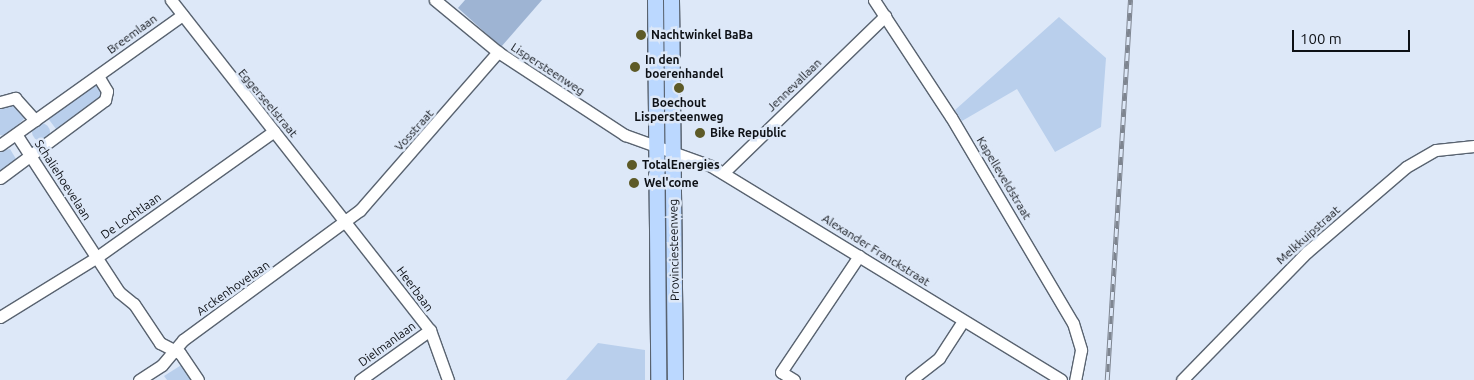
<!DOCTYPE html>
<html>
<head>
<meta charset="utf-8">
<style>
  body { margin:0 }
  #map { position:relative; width:1474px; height:380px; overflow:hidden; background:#dde8f8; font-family:Ubuntu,sans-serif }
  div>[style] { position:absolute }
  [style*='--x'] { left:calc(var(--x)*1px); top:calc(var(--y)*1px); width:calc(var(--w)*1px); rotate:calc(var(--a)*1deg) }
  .green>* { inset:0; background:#b9cfec }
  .round { border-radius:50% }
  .forest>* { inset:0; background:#9eb4d3 }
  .roads { filter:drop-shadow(1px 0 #596370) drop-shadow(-1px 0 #596370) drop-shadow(0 1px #596370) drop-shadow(0 -1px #596370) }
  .minor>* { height:11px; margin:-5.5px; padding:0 5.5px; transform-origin:5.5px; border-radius:5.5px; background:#fff }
  .major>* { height:15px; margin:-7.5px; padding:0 7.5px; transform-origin:7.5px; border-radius:7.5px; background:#bbd8ff }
  .rail>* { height:4.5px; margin-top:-2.25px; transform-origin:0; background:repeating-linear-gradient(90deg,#dde8f8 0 8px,#7e8590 0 16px); box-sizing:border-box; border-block:1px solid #7e8590 }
  .dots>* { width:14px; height:14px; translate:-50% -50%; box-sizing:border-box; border:2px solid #dde8f8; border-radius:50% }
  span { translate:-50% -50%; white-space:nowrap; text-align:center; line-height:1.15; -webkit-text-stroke:5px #dde8f8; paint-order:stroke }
  .street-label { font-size:12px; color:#0e1116 }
  .poi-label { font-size:12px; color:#0e1116; font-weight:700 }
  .left { translate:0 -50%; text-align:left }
  .scale { position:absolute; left:1292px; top:30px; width:118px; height:22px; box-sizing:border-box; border:2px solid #0e1116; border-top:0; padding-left:6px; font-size:15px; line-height:18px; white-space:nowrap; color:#0e1116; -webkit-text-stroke:4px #dde8f8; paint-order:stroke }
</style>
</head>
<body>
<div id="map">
  <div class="green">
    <div style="clip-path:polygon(1059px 17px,1106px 58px,1101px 127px,1055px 152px,1017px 89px,962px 121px,955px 110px)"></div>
    <div style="clip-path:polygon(94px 84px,101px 88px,101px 96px,56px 129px,47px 117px)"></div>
    <div style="clip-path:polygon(9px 102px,16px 103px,26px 117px,6px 136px,0 135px,0 108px)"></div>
    <div class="round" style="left:32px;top:123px;width:18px;height:18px"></div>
    <div style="clip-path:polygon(10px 149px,16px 159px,0 174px,0 151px)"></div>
    <div style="clip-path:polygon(598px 343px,645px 350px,645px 380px,566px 380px)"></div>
    <div style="clip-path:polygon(183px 364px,193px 380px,167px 380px,164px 376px)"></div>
  </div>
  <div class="forest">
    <div style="clip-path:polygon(465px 0,542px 0,501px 47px,458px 8px)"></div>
  </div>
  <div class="roads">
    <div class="minor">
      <div style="--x:171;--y:0;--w:420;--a:51.9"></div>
      <div style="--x:430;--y:330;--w:53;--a:70.2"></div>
      <div style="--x:435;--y:0;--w:82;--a:39.5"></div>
      <div style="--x:498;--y:52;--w:152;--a:33.2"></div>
      <div style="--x:625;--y:135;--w:91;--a:19.8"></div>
      <div style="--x:711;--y:166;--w:410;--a:31.4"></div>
      <div style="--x:874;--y:0;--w:140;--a:56.7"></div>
      <div style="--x:951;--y:117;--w:239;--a:59.4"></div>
      <div style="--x:1073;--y:323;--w:28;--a:73"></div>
      <div style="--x:1081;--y:350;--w:31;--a:101"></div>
      <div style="--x:0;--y:102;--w:16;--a:-15"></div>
      <div style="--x:15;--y:98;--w:30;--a:48"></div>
      <div style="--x:16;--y:134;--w:189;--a:56.9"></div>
      <div style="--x:119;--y:292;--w:19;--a:39"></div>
      <div style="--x:134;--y:304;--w:47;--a:56.3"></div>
      <div style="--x:160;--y:343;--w:22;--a:27"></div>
      <div style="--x:180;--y:353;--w:32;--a:56"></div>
      <div style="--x:0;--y:145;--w:224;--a:-35.5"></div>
      <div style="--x:723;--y:173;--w:226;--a:-44.1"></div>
      <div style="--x:0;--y:178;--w:131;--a:-36.6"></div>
      <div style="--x:105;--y:100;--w:9;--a:-77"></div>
      <div style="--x:107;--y:91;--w:17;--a:-121"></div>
      <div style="--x:0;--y:317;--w:114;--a:-31.7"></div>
      <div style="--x:97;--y:257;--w:217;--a:-35.4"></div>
      <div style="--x:139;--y:380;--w:27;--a:-33"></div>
      <div style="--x:162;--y:365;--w:33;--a:-50"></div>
      <div style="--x:183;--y:340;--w:220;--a:-36.3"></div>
      <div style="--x:360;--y:210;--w:210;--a:-48.9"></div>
      <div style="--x:360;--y:380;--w:86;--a:-35.5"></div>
      <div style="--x:794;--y:380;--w:15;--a:-148"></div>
      <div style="--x:781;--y:372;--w:140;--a:-56.1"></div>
      <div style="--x:911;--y:380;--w:36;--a:-38"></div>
      <div style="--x:939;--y:358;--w:44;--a:-57"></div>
      <div style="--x:1182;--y:380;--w:179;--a:-45.7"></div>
      <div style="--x:1307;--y:252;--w:130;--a:-40.6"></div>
      <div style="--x:1406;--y:167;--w:34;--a:-30"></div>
      <div style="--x:1436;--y:150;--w:38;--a:-6"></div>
    </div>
    <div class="major">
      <div style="--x:655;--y:0;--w:380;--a:89.5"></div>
      <div style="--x:671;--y:0;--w:380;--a:89.4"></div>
    </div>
  </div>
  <div class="rail">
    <div style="--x:1107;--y:380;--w:381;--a:-86.5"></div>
  </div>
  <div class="dots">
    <div style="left:641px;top:35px;background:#5d5a27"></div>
    <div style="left:635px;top:67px;background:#5d5a27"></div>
    <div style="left:679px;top:88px;background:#5d5a27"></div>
    <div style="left:700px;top:133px;background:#5d5a27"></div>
    <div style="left:632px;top:165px;background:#5d5a27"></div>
    <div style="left:634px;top:183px;background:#5d5a27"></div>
  </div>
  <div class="street-label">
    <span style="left:132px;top:34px;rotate:-36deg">Breemlaan</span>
    <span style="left:548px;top:69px;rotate:33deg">Lispersteenweg</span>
    <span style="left:794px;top:85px;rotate:-44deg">Jennevallaan</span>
    <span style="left:268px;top:103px;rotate:50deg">Eggerseelstraat</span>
    <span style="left:414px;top:130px;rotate:-48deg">Vosstraat</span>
    <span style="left:1004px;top:178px;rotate:59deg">Kapelleveldstraat</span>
    <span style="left:63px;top:180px;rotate:57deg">Schaliehoevelaan</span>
    <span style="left:131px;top:216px;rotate:-35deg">De Lochtlaan</span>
    <span style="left:1308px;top:235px;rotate:-42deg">Melkkuipstraat</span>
    <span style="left:674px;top:250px;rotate:-91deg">Provinciesteenweg</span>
    <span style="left:876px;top:250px;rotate:32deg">Alexander Franckstraat</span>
    <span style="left:233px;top:288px;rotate:-35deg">Arckenhovelaan</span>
    <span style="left:415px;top:289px;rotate:53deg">Heerbaan</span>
    <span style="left:387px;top:344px;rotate:-36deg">Dielmanlaan</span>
  </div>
  <div class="poi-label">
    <span class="left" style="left:651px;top:35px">Nachtwinkel BaBa</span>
    <span class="left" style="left:645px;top:67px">In den<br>boerenhandel</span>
    <span style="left:679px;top:110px">Boechout<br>Lispersteenweg</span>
    <span class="left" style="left:710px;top:133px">Bike Republic</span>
    <span class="left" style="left:642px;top:165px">TotalEnergies</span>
    <span class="left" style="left:644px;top:183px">Wel'come</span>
  </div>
  <div class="scale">100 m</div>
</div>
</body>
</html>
